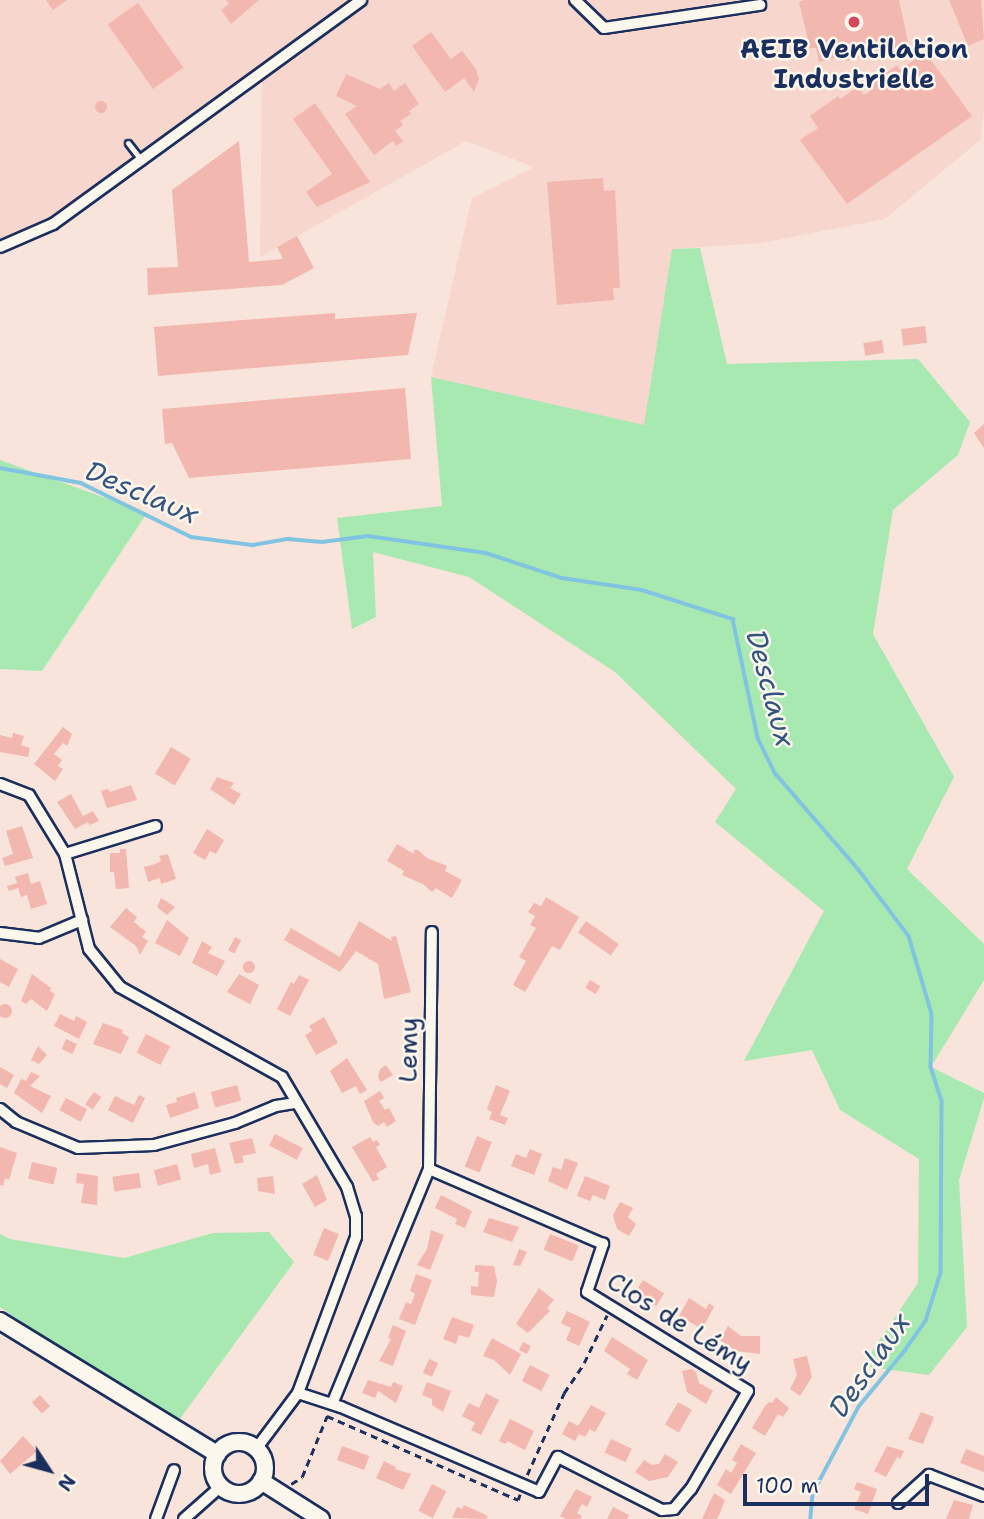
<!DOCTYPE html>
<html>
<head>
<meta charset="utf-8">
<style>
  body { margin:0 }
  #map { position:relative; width:984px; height:1519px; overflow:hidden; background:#f8e4da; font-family:"Shantell Sans",sans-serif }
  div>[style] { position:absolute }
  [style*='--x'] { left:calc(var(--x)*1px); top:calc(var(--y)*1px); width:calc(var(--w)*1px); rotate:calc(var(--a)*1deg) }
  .built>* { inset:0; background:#f6d6cd }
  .green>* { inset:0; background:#a8e9b1 }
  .stream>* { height:3.5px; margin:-1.75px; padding:0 1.75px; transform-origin:1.75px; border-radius:1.75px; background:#81c4e2 }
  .building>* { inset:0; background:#f2b7af; transform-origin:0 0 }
  .round { border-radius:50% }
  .path>* { height:2.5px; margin-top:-1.25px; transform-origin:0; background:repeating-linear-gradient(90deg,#1b2f5e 0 7px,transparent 0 12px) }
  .roads { filter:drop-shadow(2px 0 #1b2f5e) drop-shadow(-2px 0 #1b2f5e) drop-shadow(0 2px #1b2f5e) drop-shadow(0 -2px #1b2f5e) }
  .lane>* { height:5px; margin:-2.5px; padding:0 2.5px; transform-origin:2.5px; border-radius:2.5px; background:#fbf7ec }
  .street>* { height:10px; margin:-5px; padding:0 5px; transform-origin:5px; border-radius:5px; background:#fbf7ec }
  .secondary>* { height:16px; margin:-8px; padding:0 8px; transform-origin:8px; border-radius:8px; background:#fbf7ec }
  .secondary>.ring { margin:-8px; padding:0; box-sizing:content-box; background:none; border:16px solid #fbf7ec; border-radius:50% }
  .dots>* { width:19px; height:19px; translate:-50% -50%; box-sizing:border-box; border:4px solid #fbf7ec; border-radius:50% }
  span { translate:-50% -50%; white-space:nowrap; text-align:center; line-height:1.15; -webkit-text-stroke:5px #fbf7ec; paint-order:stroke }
  .poi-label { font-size:26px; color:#1b2f5e; font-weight:700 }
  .street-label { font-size:26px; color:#1b2f5e }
  .water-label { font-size:28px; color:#34547f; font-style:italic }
  .north { position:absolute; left:14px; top:1435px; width:70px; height:70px; -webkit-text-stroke:5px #fbf7ec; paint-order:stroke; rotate:126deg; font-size:19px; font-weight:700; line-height:28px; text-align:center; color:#1b2f5e }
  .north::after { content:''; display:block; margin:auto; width:24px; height:32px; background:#1b2f5e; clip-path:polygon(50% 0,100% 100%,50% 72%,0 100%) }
  .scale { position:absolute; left:743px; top:1474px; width:186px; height:32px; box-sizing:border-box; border:4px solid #1b2f5e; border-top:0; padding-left:9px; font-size:21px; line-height:24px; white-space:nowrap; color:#1b2f5e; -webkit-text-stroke:5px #fbf7ec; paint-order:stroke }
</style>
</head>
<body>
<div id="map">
  <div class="built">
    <div style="clip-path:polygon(0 0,984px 0,984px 111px,980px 140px,885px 219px,761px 243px,672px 249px,644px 426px,431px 377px,472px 198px,534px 167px,466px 141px,260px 257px,262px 74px,89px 203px,0 243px)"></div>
  </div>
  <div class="green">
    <div style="clip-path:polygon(700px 248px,727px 364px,918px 359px,970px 422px,958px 455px,893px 510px,873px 634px,954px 777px,907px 869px,984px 944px,984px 980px,931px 1067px,984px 1093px,984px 1098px,959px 1180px,967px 1327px,929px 1375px,862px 1366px,918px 1283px,919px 1159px,840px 1110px,812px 1050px,744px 1061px,824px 911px,715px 822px,736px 789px,615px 672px,469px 577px,373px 552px,376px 617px,352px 629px,337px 518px,442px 506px,431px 377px,644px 425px,672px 249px)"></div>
    <div style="clip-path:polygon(0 460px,147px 513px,42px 671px,0 669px)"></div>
    <div style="clip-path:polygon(269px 1232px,294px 1262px,174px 1427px,0 1307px,0 1234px,10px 1239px,124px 1258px,213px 1233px)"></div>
  </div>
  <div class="stream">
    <div style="--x:0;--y:468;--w:82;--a:10.5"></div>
    <div style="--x:81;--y:483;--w:123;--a:26.1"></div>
    <div style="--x:191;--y:537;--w:63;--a:7.4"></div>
    <div style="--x:253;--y:545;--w:36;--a:-10"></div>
    <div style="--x:288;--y:539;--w:34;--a:5"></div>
    <div style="--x:322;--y:542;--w:46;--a:-7.4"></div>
    <div style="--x:368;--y:536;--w:119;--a:8.2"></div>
    <div style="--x:486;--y:553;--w:80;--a:18.2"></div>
    <div style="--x:562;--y:578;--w:81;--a:8.5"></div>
    <div style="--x:642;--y:590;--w:96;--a:17.7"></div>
    <div style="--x:733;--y:619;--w:122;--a:78.1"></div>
    <div style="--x:758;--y:738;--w:39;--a:64"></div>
    <div style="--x:775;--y:773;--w:128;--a:49.1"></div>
    <div style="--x:859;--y:870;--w:83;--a:52.9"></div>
    <div style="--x:909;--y:936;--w:81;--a:73.6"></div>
    <div style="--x:932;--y:1014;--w:53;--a:91.1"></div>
    <div style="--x:931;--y:1067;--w:36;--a:72"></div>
    <div style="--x:942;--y:1101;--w:172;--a:90.3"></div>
    <div style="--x:941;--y:1273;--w:50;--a:107.4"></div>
    <div style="--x:926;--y:1321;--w:35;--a:125"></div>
    <div style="--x:906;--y:1350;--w:74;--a:129.5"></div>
    <div style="--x:859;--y:1407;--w:98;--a:117.9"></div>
    <div style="--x:813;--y:1494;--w:25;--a:95"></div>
  </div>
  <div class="building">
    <div style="clip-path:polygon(46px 0,67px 0,53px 10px)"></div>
    <div style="clip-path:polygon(226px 0,259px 0,231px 24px,221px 10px,229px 4px)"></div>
    <div style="clip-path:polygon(804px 0,899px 0,908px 42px,898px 44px,899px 49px,846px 61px,845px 56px,819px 62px,816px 48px,810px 48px,799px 2px)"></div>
    <div style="clip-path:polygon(949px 0,981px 0,984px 39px,968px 46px)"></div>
    <div style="left:138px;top:3px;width:79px;height:37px;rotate:55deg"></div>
    <div style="clip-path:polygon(431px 32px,451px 59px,462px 51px,476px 69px,479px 79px,474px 92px,464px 78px,445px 92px,412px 46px)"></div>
    <div style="clip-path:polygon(925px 52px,972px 116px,847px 204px,800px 140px,818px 128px,810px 116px,838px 96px,840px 99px,858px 87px,864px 95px,870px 91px,867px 87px,897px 65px,900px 70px)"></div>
    <div style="clip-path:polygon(346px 74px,380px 89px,389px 83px,394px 91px,405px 83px,419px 104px,409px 111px,411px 114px,400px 121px,403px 125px,395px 131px,403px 141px,396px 146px,393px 141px,374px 155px,345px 114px,357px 106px,336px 96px)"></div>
    <div class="round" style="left:95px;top:101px;width:12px;height:12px"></div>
    <div style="clip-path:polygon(315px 103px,370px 182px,317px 207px,306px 192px,332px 174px,293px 119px)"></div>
    <div style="clip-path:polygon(239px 141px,249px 262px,283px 259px,277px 247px,297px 236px,314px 268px,282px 285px,148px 295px,147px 268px,178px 267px,172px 190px)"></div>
    <div style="clip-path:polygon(603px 178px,604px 191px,615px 190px,620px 288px,613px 288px,614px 300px,557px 305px,547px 182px)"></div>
    <div style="clip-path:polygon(335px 313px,335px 319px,417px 313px,408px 355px,158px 376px,154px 327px)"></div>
    <div style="left:925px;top:326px;width:17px;height:24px;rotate:83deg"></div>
    <div style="left:882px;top:340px;width:13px;height:19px;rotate:81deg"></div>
    <div style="clip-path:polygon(405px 388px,411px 459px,189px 478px,172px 443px,165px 444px,162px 409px)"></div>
    <div style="clip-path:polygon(984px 424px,984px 448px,974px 433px)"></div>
    <div style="clip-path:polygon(63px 727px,72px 734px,67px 746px,63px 743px,54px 754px,62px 760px,58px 766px,63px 769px,55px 781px,34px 764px)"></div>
    <div style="clip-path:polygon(13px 733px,24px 736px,21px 745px,30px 748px,28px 757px,0 752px,0 735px,12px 738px)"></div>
    <div style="left:171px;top:747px;width:23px;height:31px;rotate:31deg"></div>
    <div style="clip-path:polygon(217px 777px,234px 783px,230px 788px,241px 794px,234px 805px,210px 789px)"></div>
    <div style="clip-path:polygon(131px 785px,137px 800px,107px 808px,101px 791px,108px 789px,110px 792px)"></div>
    <div style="clip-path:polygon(71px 794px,83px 816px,93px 811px,99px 821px,90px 825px,88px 822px,75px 829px,57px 802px)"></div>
    <div style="clip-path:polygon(22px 826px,33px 858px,5px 866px,2px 858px,13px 854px,6px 831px)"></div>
    <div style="clip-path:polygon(207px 829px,224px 840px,216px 854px,210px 851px,205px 860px,193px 853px)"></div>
    <div style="clip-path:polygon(397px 844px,414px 854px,414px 850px,418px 850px,427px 858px,447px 866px,445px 871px,462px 880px,452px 898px,436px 888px,432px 892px,423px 884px,402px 875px,404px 871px,387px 861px)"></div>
    <div style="clip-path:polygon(120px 849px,126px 849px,129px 888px,116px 889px,114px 872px,110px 872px,110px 853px,120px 853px)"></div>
    <div style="clip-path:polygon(168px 854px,176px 879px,161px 884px,160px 878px,148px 882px,144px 867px,155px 864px,161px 861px,159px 856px)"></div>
    <div style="clip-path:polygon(28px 873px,31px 884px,40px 881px,47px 904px,31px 909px,27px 895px,21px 897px,18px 888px,9px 891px,7px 886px,17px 883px,15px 877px)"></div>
    <div style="clip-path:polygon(546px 897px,579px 917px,560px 950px,552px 946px,525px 992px,513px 985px,526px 961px,519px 957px,536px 928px,530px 925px,535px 916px,528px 912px,534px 903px,541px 906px)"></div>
    <div style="clip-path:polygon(161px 898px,175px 907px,167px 915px,157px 907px)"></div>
    <div style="clip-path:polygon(126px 908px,137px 917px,134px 922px,146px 932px,142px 937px,148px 941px,140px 955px,136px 946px,110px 927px)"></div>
    <div style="clip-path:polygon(167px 920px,189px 938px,180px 956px,155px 943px)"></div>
    <div style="clip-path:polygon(359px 921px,392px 941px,391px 937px,396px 936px,411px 992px,384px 999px,378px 964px,356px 951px,340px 972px,284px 940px,291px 928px,340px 957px)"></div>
    <div style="left:586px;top:921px;width:40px;height:14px;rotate:35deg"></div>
    <div style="left:235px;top:937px;width:7px;height:15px;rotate:27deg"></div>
    <div style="clip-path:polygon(202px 941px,212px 947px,208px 953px,225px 961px,217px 976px,192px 963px)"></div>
    <div style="clip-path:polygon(0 959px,18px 969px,9px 987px,0 982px)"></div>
    <div class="round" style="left:243px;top:961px;width:12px;height:12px"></div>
    <div style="clip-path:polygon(32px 974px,51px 988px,50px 991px,55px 994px,47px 1011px,31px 999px,26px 1004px,21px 1001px)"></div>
    <div style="clip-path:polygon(239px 974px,259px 985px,250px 1004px,227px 992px)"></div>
    <div style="clip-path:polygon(299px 975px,309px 980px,290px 1016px,277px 1009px,291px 982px,294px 984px)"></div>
    <div style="left:590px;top:980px;width:12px;height:9px;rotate:31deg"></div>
    <div class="round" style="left:-2px;top:1004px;width:14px;height:14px"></div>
    <div style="clip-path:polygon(60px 1014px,74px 1021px,76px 1016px,87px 1022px,79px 1039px,54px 1026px)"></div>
    <div style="clip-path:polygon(324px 1017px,338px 1043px,316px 1055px,305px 1035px,312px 1031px,309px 1026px)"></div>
    <div style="clip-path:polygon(103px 1023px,123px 1030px,122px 1033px,129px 1037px,121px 1054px,93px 1044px)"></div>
    <div style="left:146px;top:1034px;width:27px;height:21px;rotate:27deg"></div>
    <div style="left:66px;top:1039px;width:12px;height:11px;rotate:24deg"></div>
    <div style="clip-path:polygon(38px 1046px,47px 1055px,39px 1064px,31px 1060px)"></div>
    <div style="clip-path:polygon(347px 1058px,367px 1090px,360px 1094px,356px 1086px,342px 1093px,330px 1071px)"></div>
    <div style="clip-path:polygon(386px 1065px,393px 1075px,381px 1082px,378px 1077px,380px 1069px)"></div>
    <div style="clip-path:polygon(0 1067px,14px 1075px,7px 1088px,0 1084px)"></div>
    <div style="clip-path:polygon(31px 1072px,40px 1076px,30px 1086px,51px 1096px,42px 1113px,14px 1093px,21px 1079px,26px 1081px)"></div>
    <div style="left:237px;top:1085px;width:16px;height:27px;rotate:75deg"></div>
    <div style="clip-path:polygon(496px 1085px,510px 1091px,500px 1115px,508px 1118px,505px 1125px,489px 1119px,492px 1112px,487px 1109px)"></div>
    <div style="clip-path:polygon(380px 1091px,384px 1098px,379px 1101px,385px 1110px,389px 1108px,396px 1121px,387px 1127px,384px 1122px,378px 1126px,373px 1122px,364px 1101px)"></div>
    <div style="left:94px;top:1092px;width:9px;height:15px;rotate:36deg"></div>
    <div style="clip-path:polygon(195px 1092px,199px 1108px,170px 1118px,166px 1105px,177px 1102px,176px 1098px)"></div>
    <div style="clip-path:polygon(139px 1095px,145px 1098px,133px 1123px,108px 1110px,115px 1096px,134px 1105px)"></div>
    <div style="left:66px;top:1098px;width:24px;height:14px;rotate:28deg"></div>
    <div style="left:275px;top:1134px;width:31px;height:13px;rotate:27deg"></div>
    <div style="left:477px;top:1136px;width:16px;height:33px;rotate:22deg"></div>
    <div style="clip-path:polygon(370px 1137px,373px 1142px,377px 1140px,380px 1145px,376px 1147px,387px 1167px,376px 1174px,379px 1179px,373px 1182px,352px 1147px)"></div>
    <div style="clip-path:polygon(252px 1138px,256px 1153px,242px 1156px,244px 1162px,235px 1164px,229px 1143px)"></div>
    <div style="clip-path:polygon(0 1147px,17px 1153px,9px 1180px,5px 1178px,3px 1186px,0 1185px)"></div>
    <div style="clip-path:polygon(215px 1148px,221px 1172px,210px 1175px,208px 1164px,194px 1168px,191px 1154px)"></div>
    <div style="clip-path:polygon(530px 1149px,542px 1154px,534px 1175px,511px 1166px,516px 1154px,526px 1158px)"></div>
    <div style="clip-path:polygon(565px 1158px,578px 1163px,567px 1190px,548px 1181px,553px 1167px,561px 1170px)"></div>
    <div style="left:32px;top:1162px;width:26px;height:17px;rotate:13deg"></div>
    <div style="left:177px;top:1164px;width:16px;height:24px;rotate:75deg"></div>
    <div style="clip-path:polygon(77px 1173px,98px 1176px,97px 1205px,81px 1203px,84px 1184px,76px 1183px)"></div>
    <div style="left:139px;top:1173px;width:15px;height:27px;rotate:82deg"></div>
    <div style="clip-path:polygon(317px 1175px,327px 1200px,315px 1207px,302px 1184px)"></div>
    <div style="clip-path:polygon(273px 1176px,275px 1194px,258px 1191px,257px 1178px)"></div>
    <div style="clip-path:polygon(585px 1176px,610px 1186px,605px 1200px,593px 1195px,590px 1201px,577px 1196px)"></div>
    <div style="clip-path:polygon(441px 1195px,472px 1211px,465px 1228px,455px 1224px,457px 1219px,435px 1208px)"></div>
    <div style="clip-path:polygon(620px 1202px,633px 1208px,628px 1217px,636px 1224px,629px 1236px,617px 1229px,614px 1219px,613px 1215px)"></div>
    <div style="clip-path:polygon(489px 1218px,519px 1227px,512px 1242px,483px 1232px)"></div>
    <div style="left:324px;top:1228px;width:16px;height:29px;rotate:22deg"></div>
    <div style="clip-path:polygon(431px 1230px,444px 1235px,430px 1270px,417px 1265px,427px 1249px)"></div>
    <div style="left:550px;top:1234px;width:31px;height:17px;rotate:22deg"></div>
    <div style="clip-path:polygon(519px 1249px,527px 1252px,520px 1266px,513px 1265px)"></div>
    <div style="clip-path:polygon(475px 1265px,494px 1266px,497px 1281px,494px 1297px,471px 1295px,471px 1286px,478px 1287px,479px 1272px,475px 1272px)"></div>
    <div style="clip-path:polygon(416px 1274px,432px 1280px,415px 1325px,399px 1319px,406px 1302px,411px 1304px,415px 1294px,410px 1291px)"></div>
    <div style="left:643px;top:1280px;width:25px;height:15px;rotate:32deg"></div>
    <div style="clip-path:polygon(539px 1288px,554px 1300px,547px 1308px,550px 1311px,528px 1333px,516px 1324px)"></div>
    <div style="clip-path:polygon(689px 1298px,706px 1309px,709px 1303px,714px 1307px,702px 1329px,679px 1316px)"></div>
    <div style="clip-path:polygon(567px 1311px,590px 1322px,579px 1346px,566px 1340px,571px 1328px,561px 1323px)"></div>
    <div style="clip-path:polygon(452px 1317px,474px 1325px,469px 1338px,459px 1335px,456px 1344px,443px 1339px)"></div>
    <div style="clip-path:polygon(393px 1325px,406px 1331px,393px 1366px,379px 1361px,391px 1339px,388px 1338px)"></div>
    <div style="clip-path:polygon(728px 1326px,741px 1336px,760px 1336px,760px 1354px,736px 1351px,720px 1340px)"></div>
    <div style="clip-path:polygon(612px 1337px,648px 1360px,637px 1380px,627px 1374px,630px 1369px,604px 1351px)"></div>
    <div style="clip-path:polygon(492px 1338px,521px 1354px,510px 1375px,494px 1360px,483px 1356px)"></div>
    <div style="left:523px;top:1342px;width:9px;height:9px;rotate:27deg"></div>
    <div style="clip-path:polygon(807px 1356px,812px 1377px,800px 1396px,790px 1389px,797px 1375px,793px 1359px)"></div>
    <div style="left:429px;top:1359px;width:10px;height:15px;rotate:24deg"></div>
    <div style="left:530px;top:1365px;width:22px;height:18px;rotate:27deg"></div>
    <div style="clip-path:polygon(692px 1369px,696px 1372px,699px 1383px,713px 1391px,706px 1404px,687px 1392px,682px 1371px)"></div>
    <div style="clip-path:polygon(368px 1380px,391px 1387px,393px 1382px,403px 1386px,396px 1403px,378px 1391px,375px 1398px,362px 1393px)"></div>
    <div style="clip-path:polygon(427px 1382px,451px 1391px,443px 1412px,432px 1405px,432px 1399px,422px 1395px)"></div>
    <div style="clip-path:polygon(486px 1393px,499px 1400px,481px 1435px,471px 1430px,475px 1423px,462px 1416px,469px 1403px,479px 1408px)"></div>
    <div style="left:40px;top:1395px;width:15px;height:11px;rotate:48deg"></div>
    <div style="clip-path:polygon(776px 1397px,789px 1408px,783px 1417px,778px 1414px,765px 1436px,752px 1428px,765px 1406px,769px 1402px,772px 1403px)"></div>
    <div style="left:678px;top:1402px;width:16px;height:26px;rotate:30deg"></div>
    <div style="clip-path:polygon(591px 1405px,606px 1413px,595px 1432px,590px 1429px,585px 1437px,579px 1434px,575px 1441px,562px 1434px,569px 1421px,578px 1426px)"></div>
    <div style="clip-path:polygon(921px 1412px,934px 1417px,923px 1444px,908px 1439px)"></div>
    <div style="clip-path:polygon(510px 1419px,534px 1431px,525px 1450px,507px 1441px,506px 1444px,499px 1441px)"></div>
    <div style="clip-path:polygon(23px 1436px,37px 1451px,10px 1474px,0 1461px)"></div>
    <div style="left:611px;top:1439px;width:23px;height:15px;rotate:25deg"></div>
    <div style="clip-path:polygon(741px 1444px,756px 1453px,731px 1494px,717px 1485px,726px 1469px,731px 1473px,737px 1463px,732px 1460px)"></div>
    <div style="left:342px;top:1446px;width:29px;height:15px;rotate:20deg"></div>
    <div style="clip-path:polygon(887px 1446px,904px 1451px,900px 1459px,897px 1457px,886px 1477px,874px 1471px)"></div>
    <div style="clip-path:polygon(966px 1449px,984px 1456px,984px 1472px,960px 1463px)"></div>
    <div style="clip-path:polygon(665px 1454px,678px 1462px,668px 1477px,649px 1481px,635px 1472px,644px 1460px,652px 1465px,659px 1464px)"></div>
    <div style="clip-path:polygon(384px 1461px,396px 1467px,395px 1469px,411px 1474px,403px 1490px,376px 1478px)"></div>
    <div style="clip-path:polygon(857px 1482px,877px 1489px,868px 1514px,854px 1509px,861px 1492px,854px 1489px)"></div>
    <div style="left:432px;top:1484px;width:16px;height:30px;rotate:27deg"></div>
    <div style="clip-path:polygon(576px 1489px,592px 1497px,587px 1507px,582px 1504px,577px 1513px,582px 1516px,580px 1519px,566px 1519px,560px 1516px)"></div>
    <div style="clip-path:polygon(714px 1493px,725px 1500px,720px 1513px,717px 1519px,702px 1519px)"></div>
    <div style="clip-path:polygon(954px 1500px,973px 1505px,969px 1519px,946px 1519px)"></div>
    <div style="clip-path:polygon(464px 1505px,488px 1516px,486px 1519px,452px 1518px,457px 1507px,462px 1509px)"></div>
    <div style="clip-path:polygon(613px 1507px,629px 1515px,627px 1519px,607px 1519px)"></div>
  </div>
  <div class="path">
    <div style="--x:527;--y:1475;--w:90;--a:-65.7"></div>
    <div style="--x:564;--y:1393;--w:36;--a:-56"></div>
    <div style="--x:584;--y:1363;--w:53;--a:-64.4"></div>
    <div style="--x:291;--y:1484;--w:13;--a:-32"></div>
    <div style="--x:302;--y:1477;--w:66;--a:-67.7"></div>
    <div style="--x:327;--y:1416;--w:209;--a:23.7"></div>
    <div style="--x:518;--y:1500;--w:6;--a:-72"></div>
  </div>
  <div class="roads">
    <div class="lane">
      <div style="--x:128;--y:143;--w:23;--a:52"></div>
    </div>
    <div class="street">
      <div style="--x:575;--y:0;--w:40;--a:44"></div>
      <div style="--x:604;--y:28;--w:158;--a:-8.4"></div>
      <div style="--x:0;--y:247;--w:58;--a:-23.5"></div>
      <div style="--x:53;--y:224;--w:381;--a:-36"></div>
      <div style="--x:0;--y:784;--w:31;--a:21"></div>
      <div style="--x:29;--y:795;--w:69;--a:58.6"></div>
      <div style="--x:65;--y:854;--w:98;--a:75.8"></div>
      <div style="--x:89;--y:949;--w:49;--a:50.8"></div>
      <div style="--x:120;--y:987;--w:185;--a:29.1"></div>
      <div style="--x:282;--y:1077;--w:128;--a:59.4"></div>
      <div style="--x:347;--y:1187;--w:30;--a:73"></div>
      <div style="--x:356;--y:1216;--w:21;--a:90"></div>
      <div style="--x:356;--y:1237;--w:166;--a:110.4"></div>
      <div style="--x:298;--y:1393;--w:70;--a:126.9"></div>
      <div style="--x:65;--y:854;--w:95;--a:-17.1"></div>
      <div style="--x:0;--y:933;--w:39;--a:7"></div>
      <div style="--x:39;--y:938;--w:47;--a:-22.7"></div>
      <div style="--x:0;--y:1109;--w:21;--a:39"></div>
      <div style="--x:16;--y:1122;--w:67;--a:22.8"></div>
      <div style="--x:78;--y:1148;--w:76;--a:-2.3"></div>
      <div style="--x:154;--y:1145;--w:84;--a:-15.2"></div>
      <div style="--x:235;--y:1123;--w:44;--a:-22.5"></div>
      <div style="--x:276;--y:1106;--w:20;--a:-9"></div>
      <div style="--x:429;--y:1169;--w:237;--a:-89.3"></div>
      <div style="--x:298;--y:1393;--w:45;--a:18"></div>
      <div style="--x:341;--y:1407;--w:215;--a:23.2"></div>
      <div style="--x:539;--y:1492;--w:40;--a:-62"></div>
      <div style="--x:558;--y:1457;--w:117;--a:27"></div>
      <div style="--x:662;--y:1510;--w:12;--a:-5"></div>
      <div style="--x:674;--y:1509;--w:26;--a:-50"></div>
      <div style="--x:691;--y:1489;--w:113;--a:-59.8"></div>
      <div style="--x:748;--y:1391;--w:189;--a:-148.4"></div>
      <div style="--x:587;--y:1292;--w:51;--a:-71.6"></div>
      <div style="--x:603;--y:1244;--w:189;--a:-156.7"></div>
      <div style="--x:429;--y:1169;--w:254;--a:112.4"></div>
      <div style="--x:898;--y:1503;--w:42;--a:-42.1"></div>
      <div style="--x:929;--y:1475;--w:59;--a:20.9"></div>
      <div style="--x:156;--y:1519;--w:52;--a:-69.8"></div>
      <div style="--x:184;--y:1519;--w:48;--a:-41.6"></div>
    </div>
    <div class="secondary">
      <div style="--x:0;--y:1321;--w:255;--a:31.5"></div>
      <div class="ring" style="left:213px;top:1442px;width:36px;height:36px"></div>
      <div style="--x:261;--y:1481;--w:71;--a:32.3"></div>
    </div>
  </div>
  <div class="dots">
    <div style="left:854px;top:22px;background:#d1495b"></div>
  </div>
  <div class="poi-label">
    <span style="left:854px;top:64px">AEIB Ventilation<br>Industrielle</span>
  </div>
  <div class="street-label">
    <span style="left:408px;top:1050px;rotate:-89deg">Lemy</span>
    <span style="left:680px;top:1322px;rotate:32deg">Clos de Lémy</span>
  </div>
  <div class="water-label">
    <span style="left:142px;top:492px;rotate:23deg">Desclaux</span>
    <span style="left:771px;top:688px;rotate:75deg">Desclaux</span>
    <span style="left:869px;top:1365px;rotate:-55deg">Desclaux</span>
  </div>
  <div class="north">N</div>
  <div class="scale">100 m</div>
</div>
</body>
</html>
